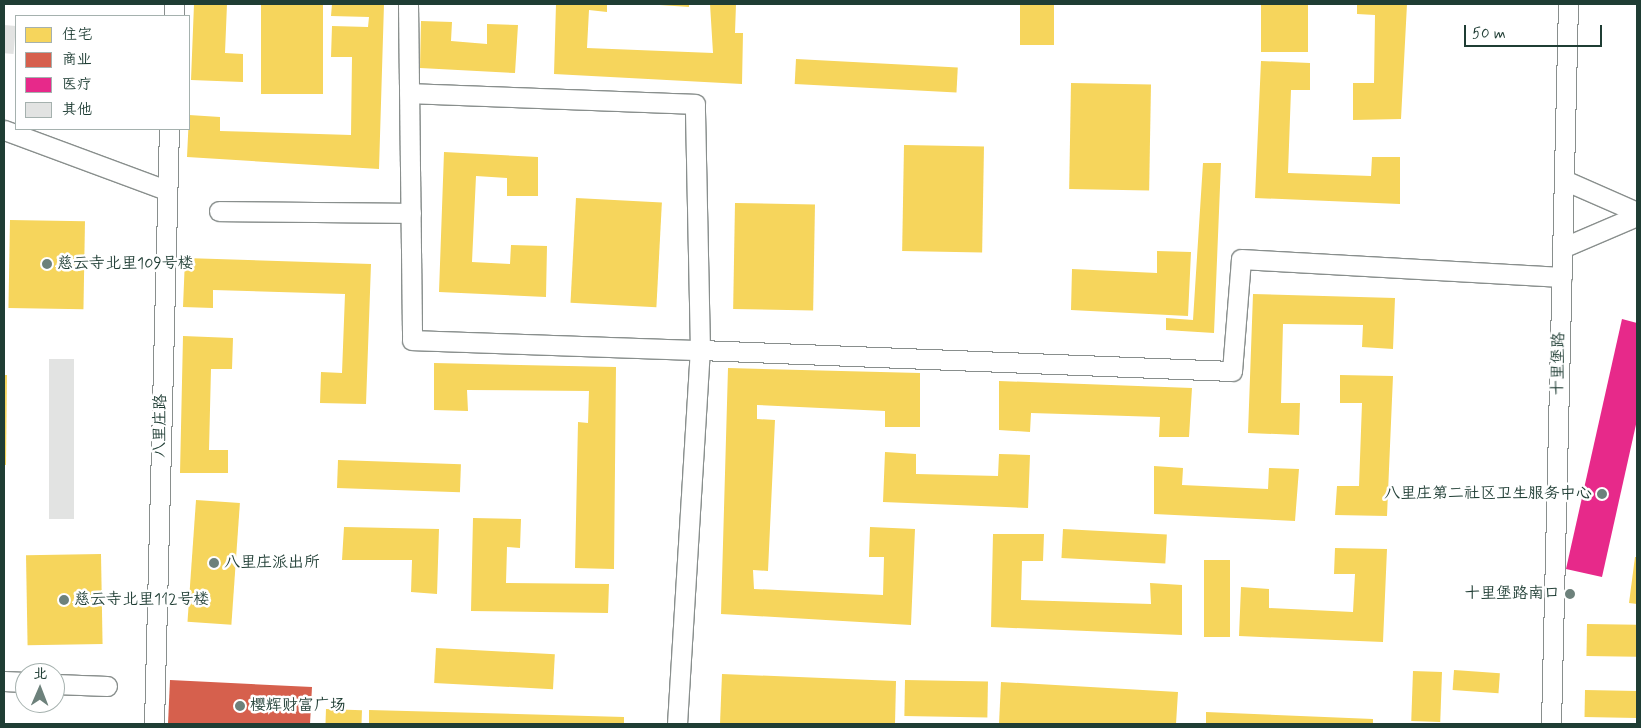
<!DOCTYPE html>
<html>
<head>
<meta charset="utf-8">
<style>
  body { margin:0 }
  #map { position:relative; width:1641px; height:728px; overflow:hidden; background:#fff; font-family:Mynerve,"LXGW WenKai TC",sans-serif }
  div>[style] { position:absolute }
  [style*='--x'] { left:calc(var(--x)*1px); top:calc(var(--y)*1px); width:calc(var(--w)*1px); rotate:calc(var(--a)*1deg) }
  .homes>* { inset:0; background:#f6d55c; transform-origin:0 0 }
  .shops>* { inset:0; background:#d6604d }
  .health>* { inset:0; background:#e7298a }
  .building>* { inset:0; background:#e2e3e2; transform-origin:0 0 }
  .roads { filter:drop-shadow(1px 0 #898f8d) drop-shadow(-1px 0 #898f8d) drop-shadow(0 1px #898f8d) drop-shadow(0 -1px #898f8d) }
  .minor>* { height:19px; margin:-9.5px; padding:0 9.5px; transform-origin:9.5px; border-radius:9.5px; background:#fff }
  .dots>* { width:14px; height:14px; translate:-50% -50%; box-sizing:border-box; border:2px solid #fff; border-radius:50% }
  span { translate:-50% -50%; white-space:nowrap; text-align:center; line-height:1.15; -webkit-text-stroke:5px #fff; paint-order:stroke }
  .poi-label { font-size:16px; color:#1f3d34 }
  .left { translate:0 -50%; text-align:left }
  .right { translate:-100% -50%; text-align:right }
  .street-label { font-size:16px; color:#1f3d34 }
  .frame { position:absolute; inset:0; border:5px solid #1f3d34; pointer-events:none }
  .legend { position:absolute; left:15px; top:15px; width:175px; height:115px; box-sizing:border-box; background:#fff; border:1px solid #a5b1ae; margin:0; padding:6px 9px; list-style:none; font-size:15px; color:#1f3d34 }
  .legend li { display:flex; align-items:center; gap:10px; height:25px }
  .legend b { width:25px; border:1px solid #a5b1ae }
  .north { position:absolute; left:15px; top:663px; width:50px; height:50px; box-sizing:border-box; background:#fff; border:1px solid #a5b1ae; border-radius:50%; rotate:1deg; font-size:14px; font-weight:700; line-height:20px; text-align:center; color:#1f3d34 }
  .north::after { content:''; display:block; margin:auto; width:18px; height:22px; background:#6d817b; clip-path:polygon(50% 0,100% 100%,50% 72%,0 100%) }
  .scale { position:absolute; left:1464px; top:25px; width:138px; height:22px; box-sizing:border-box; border:2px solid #1f3d34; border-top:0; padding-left:6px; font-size:15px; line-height:18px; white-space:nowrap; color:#1f3d34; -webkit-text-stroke:4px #fff; paint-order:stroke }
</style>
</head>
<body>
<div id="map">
  <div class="homes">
    <div style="clip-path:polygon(194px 4px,227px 4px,225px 53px,243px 54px,243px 82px,191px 80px)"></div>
    <div style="left:261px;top:4px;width:62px;height:90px"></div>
    <div style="clip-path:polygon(332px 4px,384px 4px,379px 169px,187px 157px,189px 115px,220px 117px,220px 131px,351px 135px,352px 57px,331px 57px,332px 26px,368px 27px,369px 17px,331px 16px)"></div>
    <div style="clip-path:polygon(556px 4px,607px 4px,607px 12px,589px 10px,587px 48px,713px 53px,710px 4px,736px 4px,735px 33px,743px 33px,742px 84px,554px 74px)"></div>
    <div style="clip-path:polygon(645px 4px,689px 4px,689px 7px)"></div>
    <div style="left:1020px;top:4px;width:34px;height:41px"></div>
    <div style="left:1261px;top:4px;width:47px;height:48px"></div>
    <div style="clip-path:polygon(1357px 4px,1407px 4px,1401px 119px,1353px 120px,1353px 83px,1374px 83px,1375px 15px,1357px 14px)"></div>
    <div style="clip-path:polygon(421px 21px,452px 22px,451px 41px,487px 44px,487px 24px,518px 25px,515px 73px,420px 68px)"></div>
    <div style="left:796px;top:59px;width:162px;height:25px;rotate:3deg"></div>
    <div style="clip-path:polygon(1261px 61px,1310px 63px,1310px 90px,1291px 90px,1288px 173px,1371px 176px,1372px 157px,1400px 157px,1400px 204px,1255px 198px)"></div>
    <div style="left:1071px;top:83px;width:80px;height:106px;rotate:1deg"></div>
    <div style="left:904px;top:145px;width:80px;height:106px;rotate:1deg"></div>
    <div style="clip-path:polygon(444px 152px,538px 157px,538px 196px,507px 196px,507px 178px,476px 176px,472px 262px,510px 264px,511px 245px,547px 246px,546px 297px,439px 292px)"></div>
    <div style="clip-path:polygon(1203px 163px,1221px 163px,1214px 333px,1166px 330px,1166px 318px,1193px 320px)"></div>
    <div style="left:576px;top:198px;width:86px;height:105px;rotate:3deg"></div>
    <div style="left:735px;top:203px;width:80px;height:106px;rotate:1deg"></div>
    <div style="left:10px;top:220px;width:75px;height:88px;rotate:1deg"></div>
    <div style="clip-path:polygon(1157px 251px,1191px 252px,1188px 316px,1071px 310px,1072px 269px,1157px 273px)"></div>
    <div style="clip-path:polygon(185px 258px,371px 264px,366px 404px,320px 403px,321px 372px,342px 373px,345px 294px,213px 290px,213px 308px,183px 307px)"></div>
    <div style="clip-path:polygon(1253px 294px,1395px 298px,1393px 349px,1362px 347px,1363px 325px,1283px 324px,1281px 403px,1300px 403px,1299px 435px,1248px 433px)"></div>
    <div style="clip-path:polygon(183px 336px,233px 338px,232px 369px,211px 369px,209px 450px,228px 450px,228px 473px,180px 473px)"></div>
    <div style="clip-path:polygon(434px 363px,616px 367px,614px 569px,575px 568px,578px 422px,588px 423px,589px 391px,467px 390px,468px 411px,434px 410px)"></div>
    <div style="clip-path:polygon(728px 368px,920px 373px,920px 427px,885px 427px,885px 411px,757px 405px,757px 419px,775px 420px,768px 571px,753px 570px,754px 589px,883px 595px,884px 557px,869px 557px,870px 527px,915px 529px,911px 625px,721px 614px)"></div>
    <div style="clip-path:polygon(4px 375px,7px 375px,6px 465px,4px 465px)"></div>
    <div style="clip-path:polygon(1340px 375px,1393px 376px,1387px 516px,1335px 515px,1337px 486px,1359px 486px,1362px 403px,1340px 403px)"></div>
    <div style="clip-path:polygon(999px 381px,1192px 388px,1189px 437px,1159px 437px,1160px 417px,1031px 413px,1030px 432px,999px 430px)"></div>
    <div style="clip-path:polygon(885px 452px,916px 454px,916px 474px,998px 476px,999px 454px,1030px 455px,1028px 508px,883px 502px)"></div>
    <div style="left:338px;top:460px;width:123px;height:28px;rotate:2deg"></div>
    <div style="clip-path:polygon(1154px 466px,1183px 468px,1182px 485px,1268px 489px,1269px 468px,1299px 469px,1295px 521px,1154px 514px)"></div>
    <div style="left:196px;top:500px;width:44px;height:122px;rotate:4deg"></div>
    <div style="clip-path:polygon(473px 518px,521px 519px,520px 548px,507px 547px,506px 583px,609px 584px,608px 613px,471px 611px)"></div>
    <div style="clip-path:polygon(344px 527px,439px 529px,437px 594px,411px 592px,412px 560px,342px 560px)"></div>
    <div style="left:1063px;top:529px;width:104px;height:29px;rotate:3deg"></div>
    <div style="clip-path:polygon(993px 534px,1044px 534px,1043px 561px,1022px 561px,1021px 600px,1151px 604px,1150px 583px,1182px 585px,1182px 635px,991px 627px)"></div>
    <div style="clip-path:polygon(1335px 548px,1387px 549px,1383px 642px,1239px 636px,1241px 587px,1269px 589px,1269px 608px,1353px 612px,1355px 574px,1334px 574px)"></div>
    <div style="left:101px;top:554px;width:90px;height:75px;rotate:89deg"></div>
    <div style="clip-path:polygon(1635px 557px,1637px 557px,1637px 604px,1629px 603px)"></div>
    <div style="left:1204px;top:560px;width:26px;height:77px"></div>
    <div style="left:1587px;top:624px;width:50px;height:32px;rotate:1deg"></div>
    <div style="left:436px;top:648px;width:119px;height:35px;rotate:3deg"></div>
    <div style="left:1454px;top:670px;width:46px;height:20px;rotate:4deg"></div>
    <div style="left:1413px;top:671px;width:29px;height:50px;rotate:2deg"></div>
    <div style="clip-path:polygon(722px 674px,896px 681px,895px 724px,720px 724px)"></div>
    <div style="left:905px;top:680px;width:83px;height:36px;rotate:1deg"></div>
    <div style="clip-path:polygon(1001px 682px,1178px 692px,1176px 724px,999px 724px)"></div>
    <div style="left:1585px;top:690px;width:52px;height:27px;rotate:1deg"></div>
    <div style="left:326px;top:709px;width:36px;height:15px;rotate:2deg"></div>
    <div style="clip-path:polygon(369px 710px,624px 717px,624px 724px,369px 724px)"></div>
    <div style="clip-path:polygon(1206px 712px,1373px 719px,1373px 724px,1206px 724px)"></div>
  </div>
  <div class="shops">
    <div style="clip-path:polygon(170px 680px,312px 687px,310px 724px,168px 724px)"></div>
  </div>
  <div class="health">
    <div style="clip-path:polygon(1622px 319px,1637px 323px,1637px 420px,1602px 577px,1566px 569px)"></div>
  </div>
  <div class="building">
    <div style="left:4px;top:25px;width:12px;height:28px;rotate:5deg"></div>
    <div style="left:49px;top:359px;width:25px;height:160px"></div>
  </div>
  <div class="roads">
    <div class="minor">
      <div style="--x:408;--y:4;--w:336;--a:89.3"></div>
      <div style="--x:412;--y:340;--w:288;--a:2"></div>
      <div style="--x:700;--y:350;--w:246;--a:-91.2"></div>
      <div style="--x:695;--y:104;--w:286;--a:-177.8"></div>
      <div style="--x:174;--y:16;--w:12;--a:-90"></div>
      <div style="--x:4;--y:130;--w:173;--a:20.3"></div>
      <div style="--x:1564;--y:180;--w:80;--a:23.7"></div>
      <div style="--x:219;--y:211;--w:192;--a:0.6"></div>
      <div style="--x:1562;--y:248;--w:82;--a:-23.1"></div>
      <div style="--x:4;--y:681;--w:21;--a:3"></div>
      <div style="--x:55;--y:684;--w:52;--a:2.2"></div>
      <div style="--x:154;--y:724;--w:595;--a:-88.56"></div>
      <div style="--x:677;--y:724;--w:375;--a:-86.5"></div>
      <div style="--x:700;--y:350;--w:532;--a:2.26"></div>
      <div style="--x:1232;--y:371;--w:112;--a:-85.4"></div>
      <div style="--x:1241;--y:259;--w:321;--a:3.2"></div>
      <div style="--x:1551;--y:724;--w:720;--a:-88.65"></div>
    </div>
  </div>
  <div class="dots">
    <div style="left:47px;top:264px;background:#6d817b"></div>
    <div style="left:1602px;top:494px;background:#6d817b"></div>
    <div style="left:214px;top:563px;background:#6d817b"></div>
    <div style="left:1570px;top:594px;background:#6d817b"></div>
    <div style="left:64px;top:600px;background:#6d817b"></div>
    <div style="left:240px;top:706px;background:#6d817b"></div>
  </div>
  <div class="poi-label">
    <span class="left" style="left:57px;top:264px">慈云寺北里109号楼</span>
    <span class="right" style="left:1592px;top:494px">八里庄第二社区卫生服务中心</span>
    <span class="left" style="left:224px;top:563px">八里庄派出所</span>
    <span class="right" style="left:1560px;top:594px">十里堡路南口</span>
    <span class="left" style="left:74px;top:600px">慈云寺北里112号楼</span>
    <span class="left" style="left:250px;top:706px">樱辉财富广场</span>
  </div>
  <div class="street-label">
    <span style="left:1559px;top:364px;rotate:-89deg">十里堡路</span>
    <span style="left:161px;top:426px;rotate:-89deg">八里庄路</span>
  </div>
  <div class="frame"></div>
  <ul class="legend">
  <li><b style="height:14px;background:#f6d55c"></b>住宅</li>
  <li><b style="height:14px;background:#d6604d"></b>商业</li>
  <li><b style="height:14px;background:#e7298a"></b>医疗</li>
  <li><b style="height:14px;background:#e2e3e2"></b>其他</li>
  </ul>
  <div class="north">北</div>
  <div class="scale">50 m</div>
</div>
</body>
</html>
